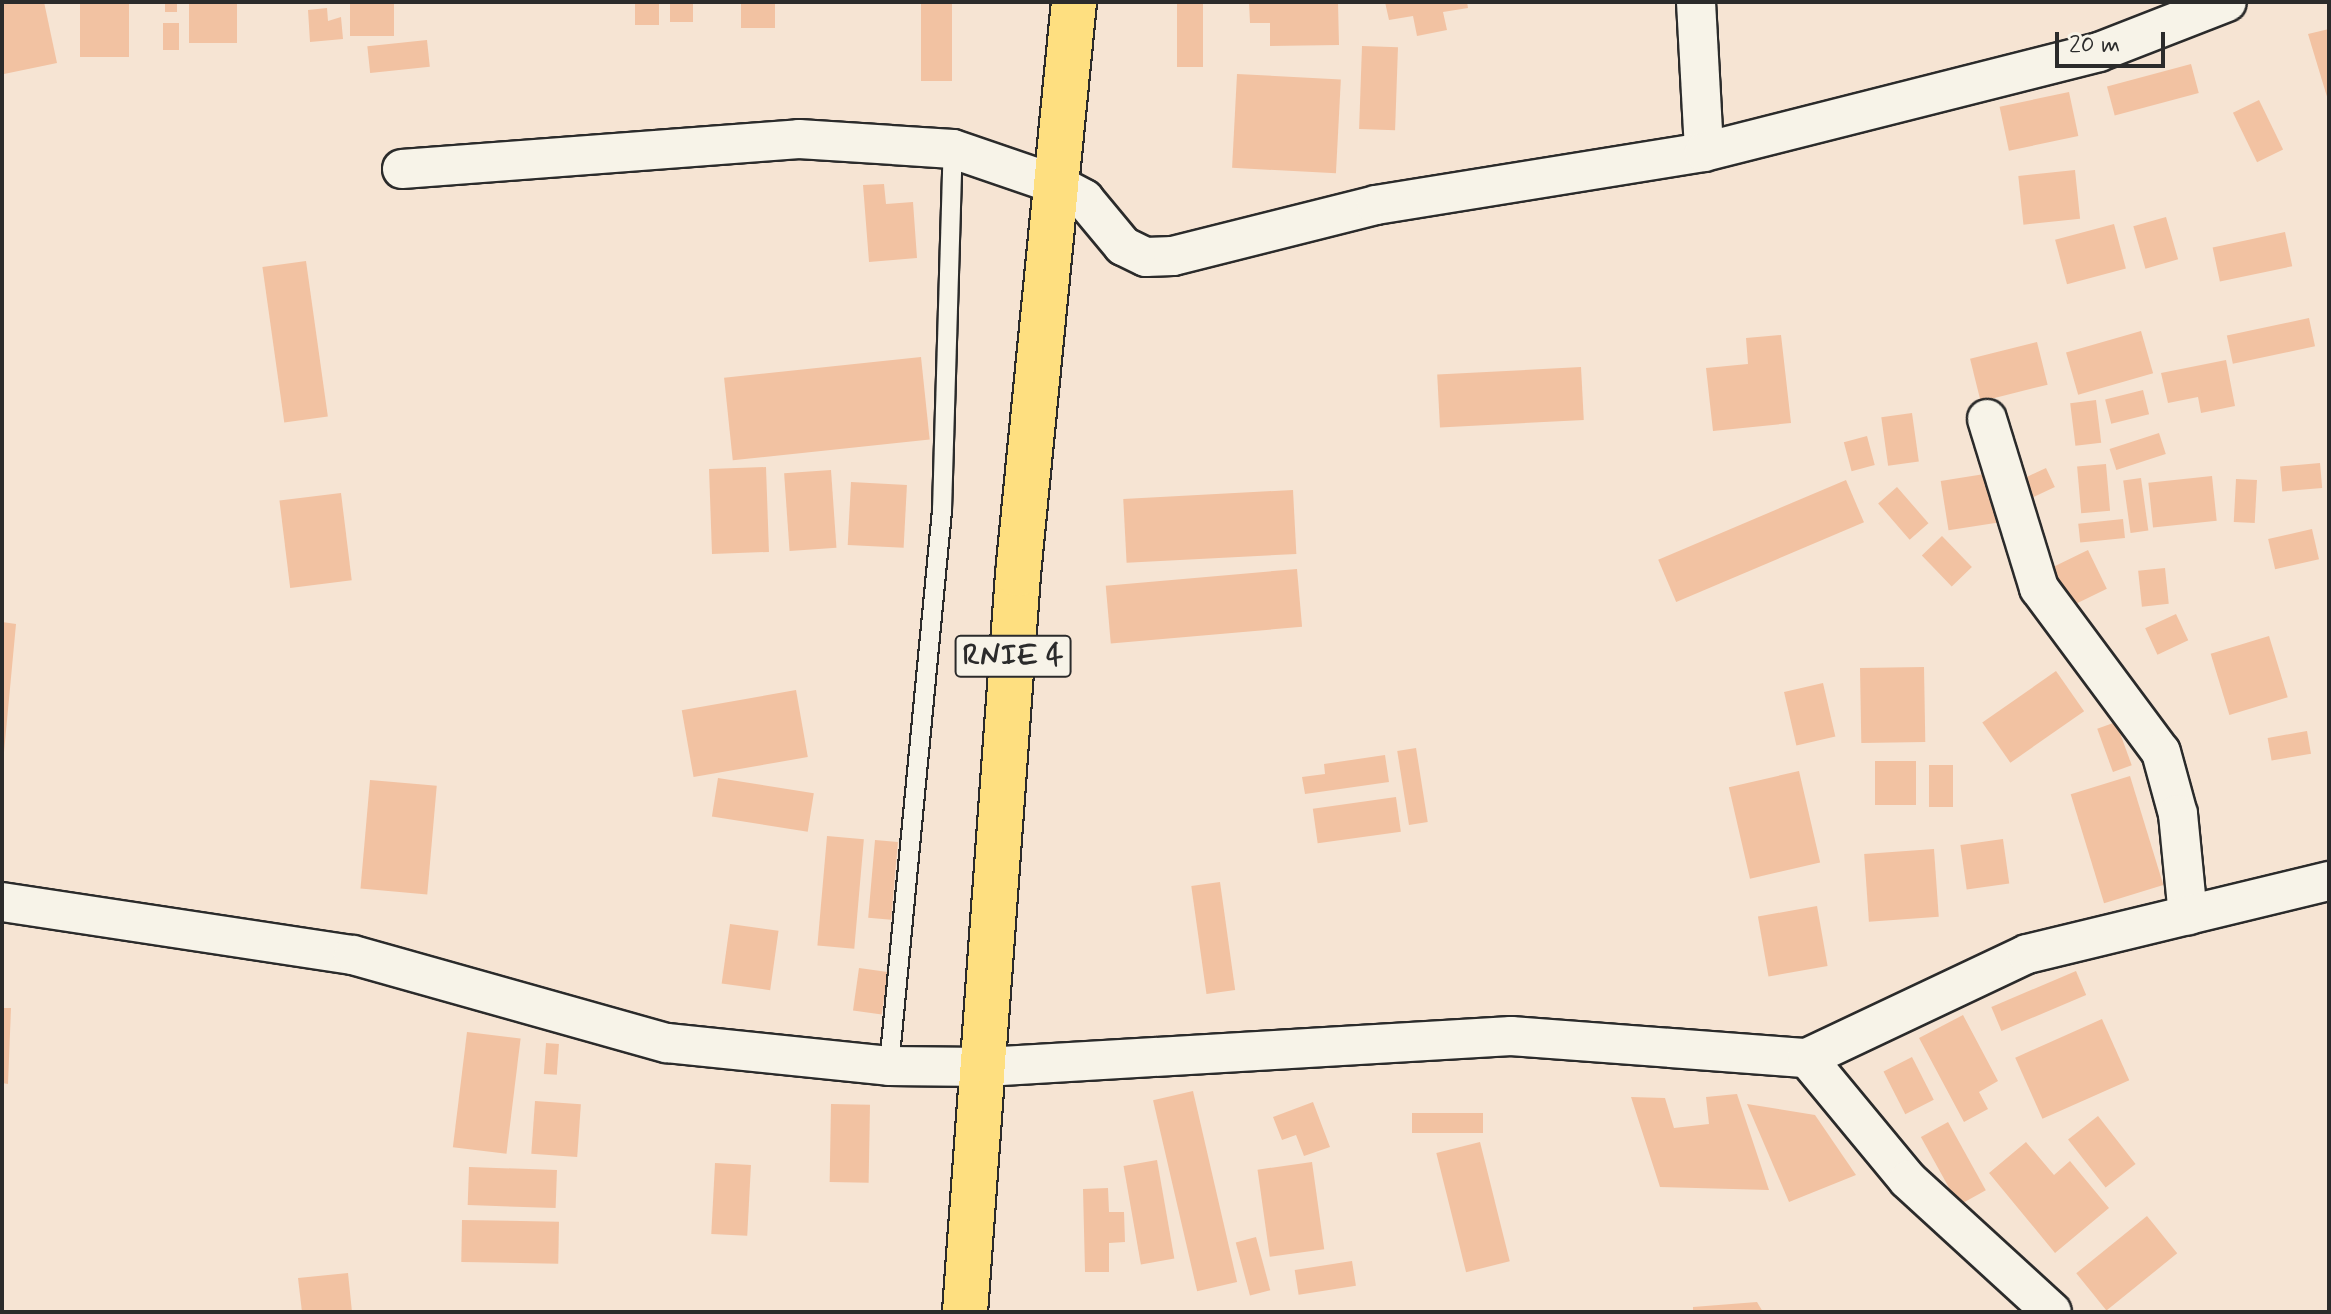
<!DOCTYPE html>
<html>
<head>
<meta charset="utf-8">
<style>
  body { margin:0 }
  #map { position:relative; width:2331px; height:1314px; overflow:hidden; background:#f6e4d3; font-family:Mynerve,sans-serif }
  div>[style] { position:absolute }
  [style*='--x'] { left:calc(var(--x)*1px); top:calc(var(--y)*1px); width:calc(var(--w)*1px); rotate:calc(var(--a)*1deg) }
  .building>* { inset:0; background:#f2c2a2; transform-origin:0 0 }
  .roads { filter:drop-shadow(2px 0 #2b2b2b) drop-shadow(-2px 0 #2b2b2b) drop-shadow(0 2px #2b2b2b) drop-shadow(0 -2px #2b2b2b) }
  .service>* { height:18px; margin:-9px; padding:0 9px; transform-origin:9px; border-radius:9px; background:#f7f3e8 }
  .minor>* { height:38px; margin:-19px; padding:0 19px; transform-origin:19px; border-radius:19px; background:#f7f3e8 }
  .primary>* { height:44px; margin:-22px; padding:0 22px; transform-origin:22px; border-radius:22px; background:#fedf80 }
  span { translate:-50% -50%; white-space:nowrap; text-align:center; line-height:1.15; -webkit-text-stroke:6px #f7f3e8; paint-order:stroke }
  .shield-label span { padding:2px 6px; background:#f7f3e8; border:2px solid; border-radius:6px; -webkit-text-stroke-width:0 }
  .shield-label { font-size:30px; color:#2b2b2b; font-weight:700 }
  .frame { position:absolute; inset:0; border:4px solid #2b2b2b; pointer-events:none }
  .scale { position:absolute; left:2055px; top:32px; width:110px; height:36px; box-sizing:border-box; border:4px solid #2b2b2b; border-top:0; padding-left:10px; font-size:24px; line-height:28px; white-space:nowrap; color:#2b2b2b; -webkit-text-stroke:6px #f7f3e8; paint-order:stroke }
</style>
</head>
<body>
<div id="map">
  <div class="building">
    <div style="clip-path:polygon(2px 2px,44px 2px,57px 63px,4px 74px)"></div>
    <div style="left:80px;top:2px;width:49px;height:55px"></div>
    <div style="left:165px;top:2px;width:12px;height:10px"></div>
    <div style="left:189px;top:2px;width:48px;height:41px"></div>
    <div style="left:350px;top:2px;width:44px;height:34px"></div>
    <div style="left:670px;top:2px;width:23px;height:20px"></div>
    <div style="left:741px;top:2px;width:34px;height:26px"></div>
    <div style="left:921px;top:2px;width:31px;height:79px"></div>
    <div style="left:1177px;top:2px;width:26px;height:65px"></div>
    <div style="clip-path:polygon(1249px 2px,1338px 2px,1339px 45px,1270px 46px,1270px 23px,1250px 23px)"></div>
    <div style="clip-path:polygon(1385px 2px,1467px 2px,1468px 8px,1443px 12px,1447px 30px,1417px 36px,1413px 16px,1389px 20px)"></div>
    <div style="left:635px;top:4px;width:24px;height:21px"></div>
    <div style="clip-path:polygon(327px 8px,328px 21px,341px 17px,343px 39px,310px 42px,308px 10px)"></div>
    <div style="left:163px;top:23px;width:16px;height:27px"></div>
    <div style="clip-path:polygon(2329px 29px,2329px 100px,2328px 100px,2308px 34px)"></div>
    <div style="left:427px;top:40px;width:27px;height:60px;rotate:84deg"></div>
    <div style="left:1362px;top:46px;width:36px;height:83px;rotate:2deg"></div>
    <div style="left:2191px;top:64px;width:30px;height:87px;rotate:75deg"></div>
    <div style="left:1237px;top:74px;width:104px;height:94px;rotate:3deg"></div>
    <div style="left:2069px;top:92px;width:45px;height:71px;rotate:78deg"></div>
    <div style="left:2259px;top:100px;width:55px;height:29px;rotate:64deg"></div>
    <div style="left:2075px;top:170px;width:49px;height:57px;rotate:84deg"></div>
    <div style="clip-path:polygon(884px 184px,886px 204px,913px 202px,917px 258px,869px 262px,863px 185px)"></div>
    <div style="left:2166px;top:217px;width:44px;height:34px;rotate:74deg"></div>
    <div style="left:2114px;top:224px;width:46px;height:61px;rotate:75deg"></div>
    <div style="left:2285px;top:232px;width:35px;height:74px;rotate:78deg"></div>
    <div style="left:306px;top:261px;width:157px;height:44px;rotate:82deg"></div>
    <div style="left:2309px;top:318px;width:29px;height:84px;rotate:78deg"></div>
    <div style="left:2141px;top:331px;width:44px;height:78px;rotate:74deg"></div>
    <div style="clip-path:polygon(1781px 335px,1791px 423px,1713px 431px,1706px 368px,1748px 364px,1746px 338px)"></div>
    <div style="left:2037px;top:342px;width:44px;height:69px;rotate:76deg"></div>
    <div style="left:921px;top:357px;width:83px;height:198px;rotate:84deg"></div>
    <div style="clip-path:polygon(2226px 360px,2235px 406px,2201px 413px,2198px 397px,2168px 403px,2161px 373px)"></div>
    <div style="left:1581px;top:367px;width:53px;height:144px;rotate:87deg"></div>
    <div style="left:2143px;top:390px;width:25px;height:39px;rotate:76deg"></div>
    <div style="left:2096px;top:400px;width:43px;height:26px;rotate:83deg"></div>
    <div style="left:1912px;top:413px;width:49px;height:31px;rotate:82deg"></div>
    <div style="left:2159px;top:433px;width:22px;height:52px;rotate:72deg"></div>
    <div style="left:1867px;top:436px;width:30px;height:24px;rotate:75deg"></div>
    <div style="left:2320px;top:463px;width:25px;height:40px;rotate:85deg"></div>
    <div style="left:2106px;top:464px;width:47px;height:29px;rotate:85deg"></div>
    <div style="left:766px;top:467px;width:85px;height:57px;rotate:88deg"></div>
    <div style="left:2046px;top:468px;width:21px;height:37px;rotate:65deg"></div>
    <div style="left:831px;top:470px;width:78px;height:47px;rotate:86deg"></div>
    <div style="left:1997px;top:472px;width:50px;height:57px;rotate:81deg"></div>
    <div style="left:2212px;top:476px;width:45px;height:64px;rotate:84deg"></div>
    <div style="left:2141px;top:478px;width:53px;height:18px;rotate:82deg"></div>
    <div style="left:2236px;top:479px;width:21px;height:43px;rotate:3deg"></div>
    <div style="left:1846px;top:480px;width:46px;height:204px;rotate:67deg"></div>
    <div style="left:851px;top:482px;width:56px;height:63px;rotate:3deg"></div>
    <div style="left:1897px;top:487px;width:48px;height:25px;rotate:49deg"></div>
    <div style="left:1293px;top:490px;width:64px;height:170px;rotate:87deg"></div>
    <div style="left:341px;top:493px;width:88px;height:62px;rotate:83deg"></div>
    <div style="left:2123px;top:519px;width:19px;height:45px;rotate:84deg"></div>
    <div style="left:2312px;top:529px;width:31px;height:45px;rotate:77deg"></div>
    <div style="left:1942px;top:536px;width:43px;height:28px;rotate:46deg"></div>
    <div style="left:2088px;top:550px;width:43px;height:48px;rotate:64deg"></div>
    <div style="left:2165px;top:568px;width:36px;height:27px;rotate:84deg"></div>
    <div style="left:1297px;top:569px;width:58px;height:192px;rotate:85deg"></div>
    <div style="left:2176px;top:614px;width:29px;height:34px;rotate:65deg"></div>
    <div style="clip-path:polygon(2px 622px,16px 624px,4px 752px,2px 751px)"></div>
    <div style="left:2269px;top:636px;width:64px;height:61px;rotate:73deg"></div>
    <div style="left:1924px;top:667px;width:75px;height:64px;rotate:89deg"></div>
    <div style="left:2056px;top:671px;width:49px;height:90px;rotate:55deg"></div>
    <div style="left:1823px;top:683px;width:55px;height:40px;rotate:77deg"></div>
    <div style="left:796px;top:690px;width:68px;height:116px;rotate:80deg"></div>
    <div style="left:2116px;top:722px;width:46px;height:20px;rotate:70deg"></div>
    <div style="left:2307px;top:731px;width:23px;height:40px;rotate:80deg"></div>
    <div style="left:1416px;top:748px;width:75px;height:19px;rotate:81deg"></div>
    <div style="clip-path:polygon(1385px 755px,1389px 782px,1305px 794px,1302px 777px,1325px 774px,1324px 764px)"></div>
    <div style="left:1875px;top:761px;width:41px;height:44px"></div>
    <div style="left:1929px;top:765px;width:24px;height:42px"></div>
    <div style="left:1799px;top:771px;width:94px;height:72px;rotate:77deg"></div>
    <div style="left:2130px;top:776px;width:114px;height:62px;rotate:73deg"></div>
    <div style="left:718px;top:778px;width:97px;height:39px;rotate:9deg"></div>
    <div style="left:370px;top:780px;width:67px;height:109px;rotate:5deg"></div>
    <div style="left:1396px;top:797px;width:35px;height:84px;rotate:82deg"></div>
    <div style="left:827px;top:836px;width:37px;height:110px;rotate:5deg"></div>
    <div style="left:2003px;top:839px;width:45px;height:43px;rotate:82deg"></div>
    <div style="left:875px;top:840px;width:23px;height:78px;rotate:5deg"></div>
    <div style="left:1934px;top:849px;width:68px;height:70px;rotate:86deg"></div>
    <div style="left:1220px;top:882px;width:109px;height:29px;rotate:82deg"></div>
    <div style="left:1817px;top:906px;width:61px;height:60px;rotate:80deg"></div>
    <div style="left:730px;top:924px;width:49px;height:60px;rotate:8deg"></div>
    <div style="left:859px;top:968px;width:29px;height:43px;rotate:8deg"></div>
    <div style="left:2076px;top:971px;width:26px;height:92px;rotate:67deg"></div>
    <div style="clip-path:polygon(2px 1008px,11px 1008px,8px 1084px,2px 1083px)"></div>
    <div style="clip-path:polygon(1963px 1015px,1998px 1081px,1979px 1092px,1988px 1109px,1964px 1122px,1919px 1038px)"></div>
    <div style="left:2102px;top:1019px;width:67px;height:95px;rotate:66deg"></div>
    <div style="left:467px;top:1032px;width:54px;height:116px;rotate:7deg"></div>
    <div style="left:546px;top:1043px;width:13px;height:31px;rotate:4deg"></div>
    <div style="left:1912px;top:1057px;width:48px;height:32px;rotate:63deg"></div>
    <div style="left:1193px;top:1091px;width:196px;height:41px;rotate:77deg"></div>
    <div style="clip-path:polygon(1737px 1094px,1769px 1190px,1660px 1187px,1631px 1097px,1665px 1098px,1674px 1128px,1709px 1124px,1706px 1097px)"></div>
    <div style="left:535px;top:1101px;width:46px;height:53px;rotate:4deg"></div>
    <div style="clip-path:polygon(1313px 1102px,1330px 1147px,1304px 1156px,1296px 1135px,1282px 1140px,1273px 1117px)"></div>
    <div style="left:831px;top:1104px;width:39px;height:78px;rotate:1deg"></div>
    <div style="clip-path:polygon(1747px 1104px,1815px 1115px,1856px 1175px,1789px 1202px)"></div>
    <div style="left:1412px;top:1113px;width:71px;height:20px"></div>
    <div style="left:2098px;top:1116px;width:61px;height:38px;rotate:52deg"></div>
    <div style="left:1948px;top:1122px;width:78px;height:31px;rotate:61deg"></div>
    <div style="left:1480px;top:1142px;width:123px;height:45px;rotate:76deg"></div>
    <div style="clip-path:polygon(2026px 1142px,2054px 1175px,2070px 1161px,2109px 1208px,2055px 1253px,1989px 1173px)"></div>
    <div style="left:1157px;top:1160px;width:100px;height:34px;rotate:80deg"></div>
    <div style="left:1312px;top:1162px;width:88px;height:55px;rotate:82deg"></div>
    <div style="left:715px;top:1163px;width:36px;height:71px;rotate:3deg"></div>
    <div style="left:469px;top:1167px;width:88px;height:38px;rotate:2deg"></div>
    <div style="clip-path:polygon(1108px 1188px,1109px 1212px,1124px 1212px,1125px 1242px,1109px 1243px,1109px 1272px,1085px 1272px,1083px 1189px)"></div>
    <div style="left:2147px;top:1216px;width:48px;height:91px;rotate:51deg"></div>
    <div style="left:462px;top:1220px;width:97px;height:42px;rotate:1deg"></div>
    <div style="left:1256px;top:1237px;width:55px;height:21px;rotate:75deg"></div>
    <div style="left:1352px;top:1261px;width:25px;height:58px;rotate:81deg"></div>
    <div style="clip-path:polygon(348px 1273px,352px 1312px,302px 1312px,298px 1278px)"></div>
    <div style="clip-path:polygon(1757px 1302px,1763px 1312px,1693px 1312px,1693px 1307px)"></div>
  </div>
  <div class="roads">
    <div class="service">
      <div style="--x:889;--y:1066;--w:559;--a:-84.55"></div>
      <div style="--x:942;--y:510;--w:361;--a:-88.3"></div>
    </div>
    <div class="minor">
      <div style="--x:1696;--y:2;--w:150;--a:86.9"></div>
      <div style="--x:402;--y:169;--w:398;--a:-4.3"></div>
      <div style="--x:799;--y:139;--w:154;--a:3.7"></div>
      <div style="--x:953;--y:149;--w:111;--a:18.9"></div>
      <div style="--x:1058;--y:185;--w:30;--a:28"></div>
      <div style="--x:1084;--y:199;--w:61;--a:50.3"></div>
      <div style="--x:1123;--y:246;--w:25;--a:26"></div>
      <div style="--x:1146;--y:257;--w:27;--a:-2"></div>
      <div style="--x:1173;--y:256;--w:209;--a:-14.1"></div>
      <div style="--x:1376;--y:205;--w:332;--a:-9.2"></div>
      <div style="--x:1704;--y:152;--w:407;--a:-14.2"></div>
      <div style="--x:2099;--y:52;--w:137;--a:-21.3"></div>
      <div style="--x:1987;--y:419;--w:177;--a:72.9"></div>
      <div style="--x:2039;--y:588;--w:204;--a:53.4"></div>
      <div style="--x:2161;--y:752;--w:64;--a:74.7"></div>
      <div style="--x:2178;--y:814;--w:102;--a:84.4"></div>
      <div style="--x:2;--y:902;--w:355;--a:8.6"></div>
      <div style="--x:353;--y:955;--w:326;--a:15.7"></div>
      <div style="--x:667;--y:1043;--w:223;--a:5.9"></div>
      <div style="--x:889;--y:1066;--w:96;--a:0.6"></div>
      <div style="--x:985;--y:1067;--w:527;--a:-3.37"></div>
      <div style="--x:1511;--y:1036;--w:297;--a:4.3"></div>
      <div style="--x:1807;--y:1058;--w:243;--a:-25.3"></div>
      <div style="--x:2027;--y:954;--w:311;--a:-13.6"></div>
      <div style="--x:1807;--y:1058;--w:158;--a:50.4"></div>
      <div style="--x:1908;--y:1180;--w:195;--a:42.5"></div>
    </div>
    <div class="primary">
      <div style="--x:965;--y:1312;--w:740;--a:-85.89"></div>
      <div style="--x:1018;--y:574;--w:575;--a:-84.41"></div>
    </div>
  </div>
  <div class="shield-label">
    <span style="left:1013px;top:656px">RNIE 4</span>
  </div>
  <div class="frame"></div>
  <div class="scale">20 m</div>
</div>
</body>
</html>
